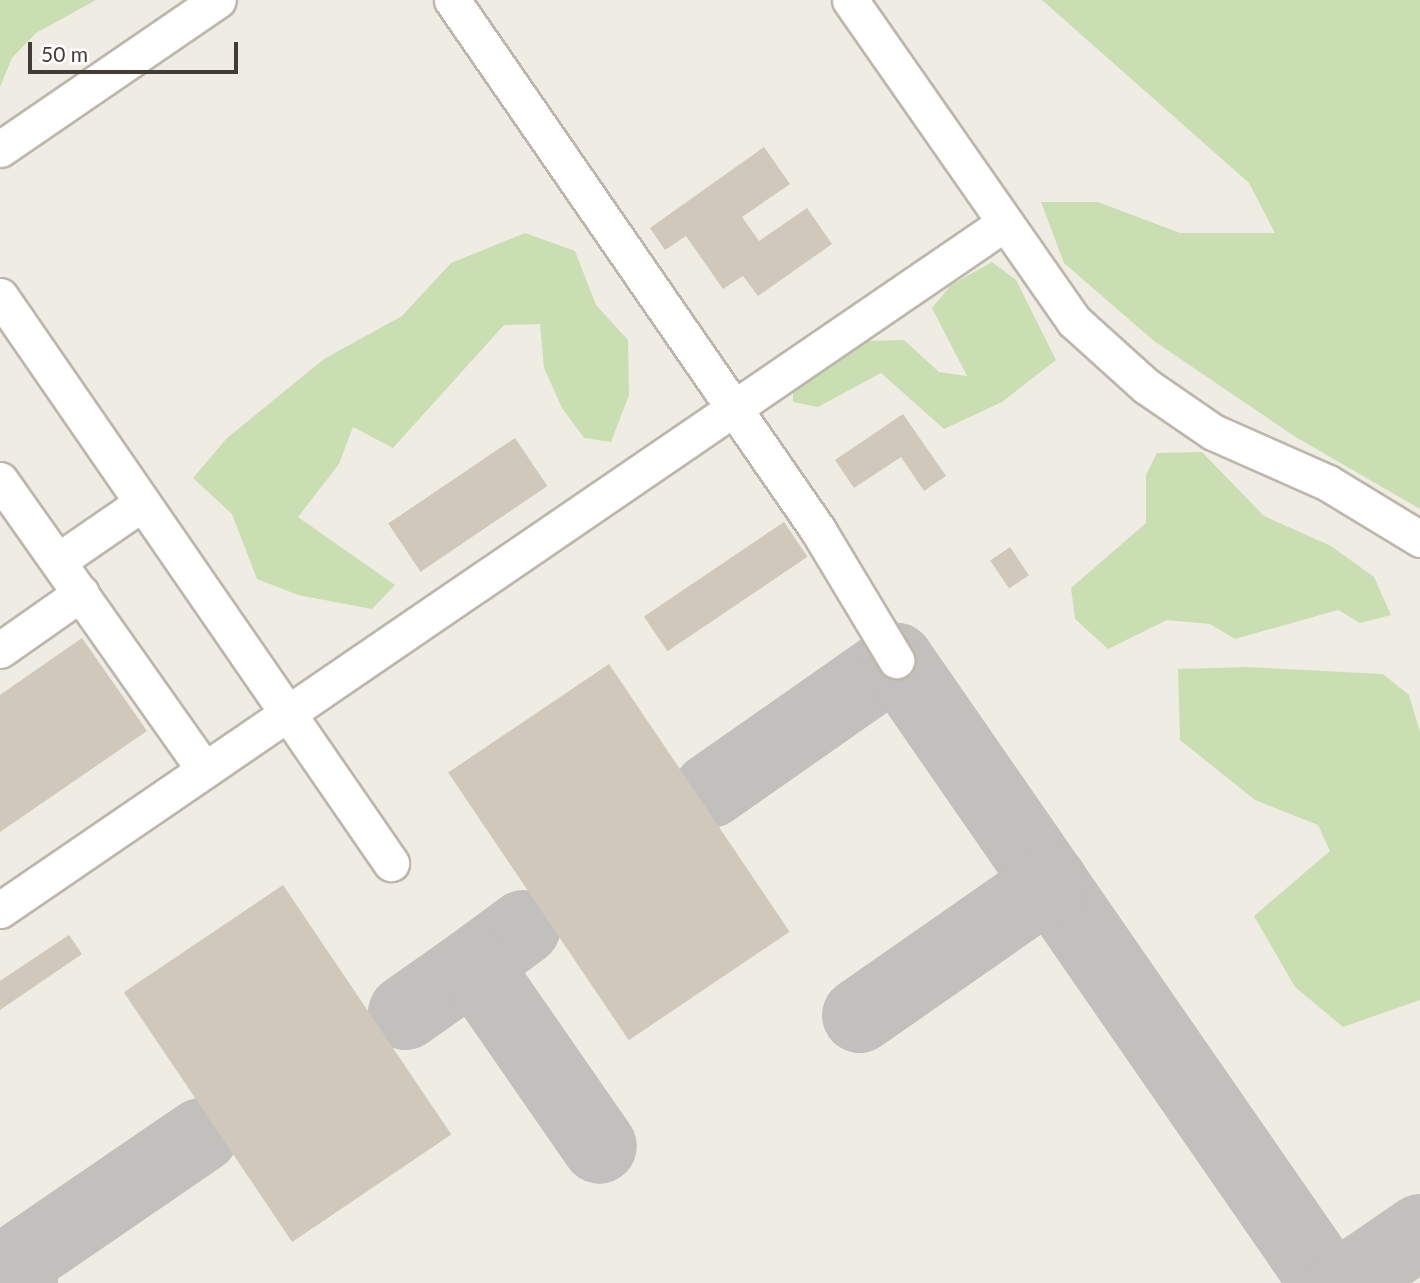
<!DOCTYPE html>
<html>
<head>
<meta charset="utf-8">
<style>
  body { margin:0 }
  #map { position:relative; width:1420px; height:1283px; overflow:hidden; background:#efece4; font-family:Lato,sans-serif }
  div>[style] { position:absolute }
  [style*='--x'] { left:calc(var(--x)*1px); top:calc(var(--y)*1px); width:calc(var(--w)*1px); rotate:calc(var(--a)*1deg) }
  .green>* { inset:0; background:#cadfb1 }
  .taxiway>* { height:75px; margin:-37.5px; padding:0 37.5px; transform-origin:37.5px; border-radius:37.5px; background:#c1c0bc }
  .building>* { inset:0; background:#d0c8bb; transform-origin:0 0 }
  .roads { filter:drop-shadow(2px 0 #bdb7ab) drop-shadow(-2px 0 #bdb7ab) drop-shadow(0 2px #bdb7ab) drop-shadow(0 -2px #bdb7ab) }
  .minor>* { height:35px; margin:-17.5px; padding:0 17.5px; transform-origin:17.5px; border-radius:17.5px; background:#fff }
  span { translate:-50% -50%; white-space:nowrap; text-align:center; line-height:1.15; -webkit-text-stroke:7px #fff; paint-order:stroke }
  .scale { position:absolute; left:28px; top:42px; width:210px; height:32px; box-sizing:border-box; border:4px solid #413c35; border-top:0; padding-left:9px; font-size:21px; line-height:24px; white-space:nowrap; color:#413c35; -webkit-text-stroke:5px #fff; paint-order:stroke }
</style>
</head>
<body>
<div id="map">
  <div class="green">
    <div style="clip-path:polygon(0 0,96px 0,36px 33px,12px 58px,0 87px)"></div>
    <div style="clip-path:polygon(1042px 0,1420px 0,1420px 509px,1294px 436px,1154px 341px,1064px 263px,1041px 202px,1098px 202px,1180px 233px,1275px 233px,1249px 183px)"></div>
    <div style="clip-path:polygon(525px 233px,575px 251px,596px 305px,628px 340px,629px 395px,611px 442px,584px 438px,562px 408px,544px 368px,540px 324px,504px 325px,393px 448px,353px 427px,339px 464px,298px 517px,395px 585px,372px 609px,298px 595px,257px 579px,232px 514px,193px 478px,227px 438px,324px 359px,402px 316px,451px 263px)"></div>
    <div style="clip-path:polygon(992px 262px,1016px 280px,1056px 360px,1002px 402px,944px 429px,881px 373px,818px 407px,793px 402px,793px 380px,864px 341px,904px 340px,939px 372px,967px 376px,932px 308px,951px 285px)"></div>
    <div style="clip-path:polygon(1202px 452px,1264px 516px,1331px 546px,1374px 577px,1391px 615px,1360px 623px,1338px 610px,1235px 639px,1210px 624px,1167px 620px,1108px 649px,1075px 619px,1071px 588px,1146px 523px,1146px 475px,1157px 453px)"></div>
    <div style="clip-path:polygon(1247px 667px,1383px 674px,1409px 695px,1420px 732px,1420px 1000px,1343px 1027px,1295px 987px,1254px 916px,1330px 851px,1318px 825px,1255px 800px,1180px 740px,1178px 669px)"></div>
  </div>
  <div class="taxiway">
    <div style="--x:710;--y:790;--w:227;--a:-35"></div>
    <div style="--x:896;--y:660;--w:758;--a:55.32"></div>
    <div style="--x:473;--y:964;--w:62;--a:-36.5"></div>
    <div style="--x:405;--y:1012;--w:83;--a:-35.2"></div>
    <div style="--x:473;--y:964;--w:221;--a:55.3"></div>
    <div style="--x:859;--y:1015;--w:233;--a:-34.9"></div>
    <div style="--x:20;--y:1283;--w:20;--a:-123"></div>
    <div style="--x:9;--y:1266;--w:232;--a:-34.4"></div>
    <div style="--x:1344;--y:1283;--w:92;--a:-34.4"></div>
  </div>
  <div class="building">
    <div style="clip-path:polygon(764px 147px,790px 184px,742px 217px,759px 241px,807px 208px,832px 244px,758px 296px,743px 276px,723px 289px,686px 236px,665px 250px,650px 228px)"></div>
    <div style="clip-path:polygon(903px 414px,946px 476px,924px 491px,901px 457px,854px 488px,835px 460px)"></div>
    <div style="left:515px;top:438px;width:58px;height:153px;rotate:56deg"></div>
    <div style="left:784px;top:522px;width:42px;height:169px;rotate:56deg"></div>
    <div style="left:1010px;top:547px;width:34px;height:24px;rotate:56deg"></div>
    <div style="clip-path:polygon(82px 638px,147px 731px,0 832px,0 695px)"></div>
    <div style="left:609px;top:664px;width:323px;height:194px;rotate:56deg"></div>
    <div style="left:283px;top:885px;width:301px;height:192px;rotate:56deg"></div>
    <div style="clip-path:polygon(69px 935px,82px 954px,0 1010px,0 981px)"></div>
  </div>
  <div class="roads">
    <div class="minor">
      <div style="--x:452;--y:0;--w:644;--a:55.37"></div>
      <div style="--x:818;--y:530;--w:152;--a:59"></div>
      <div style="--x:850;--y:0;--w:391;--a:55.1"></div>
      <div style="--x:1074;--y:321;--w:97;--a:42.1"></div>
      <div style="--x:1146;--y:386;--w:81;--a:34.5"></div>
      <div style="--x:1213;--y:432;--w:126;--a:23.9"></div>
      <div style="--x:1328;--y:483;--w:108;--a:31.3"></div>
      <div style="--x:0;--y:149;--w:264;--a:-34.4"></div>
      <div style="--x:0;--y:296;--w:689;--a:55.41"></div>
      <div style="--x:0;--y:480;--w:352;--a:54.8"></div>
      <div style="--x:58;--y:561;--w:101;--a:-34.5"></div>
      <div style="--x:0;--y:650;--w:99;--a:-35.1"></div>
      <div style="--x:0;--y:910;--w:1217;--a:-34.36"></div>
    </div>
  </div>
  <div class="scale">50 m</div>
</div>
</body>
</html>
